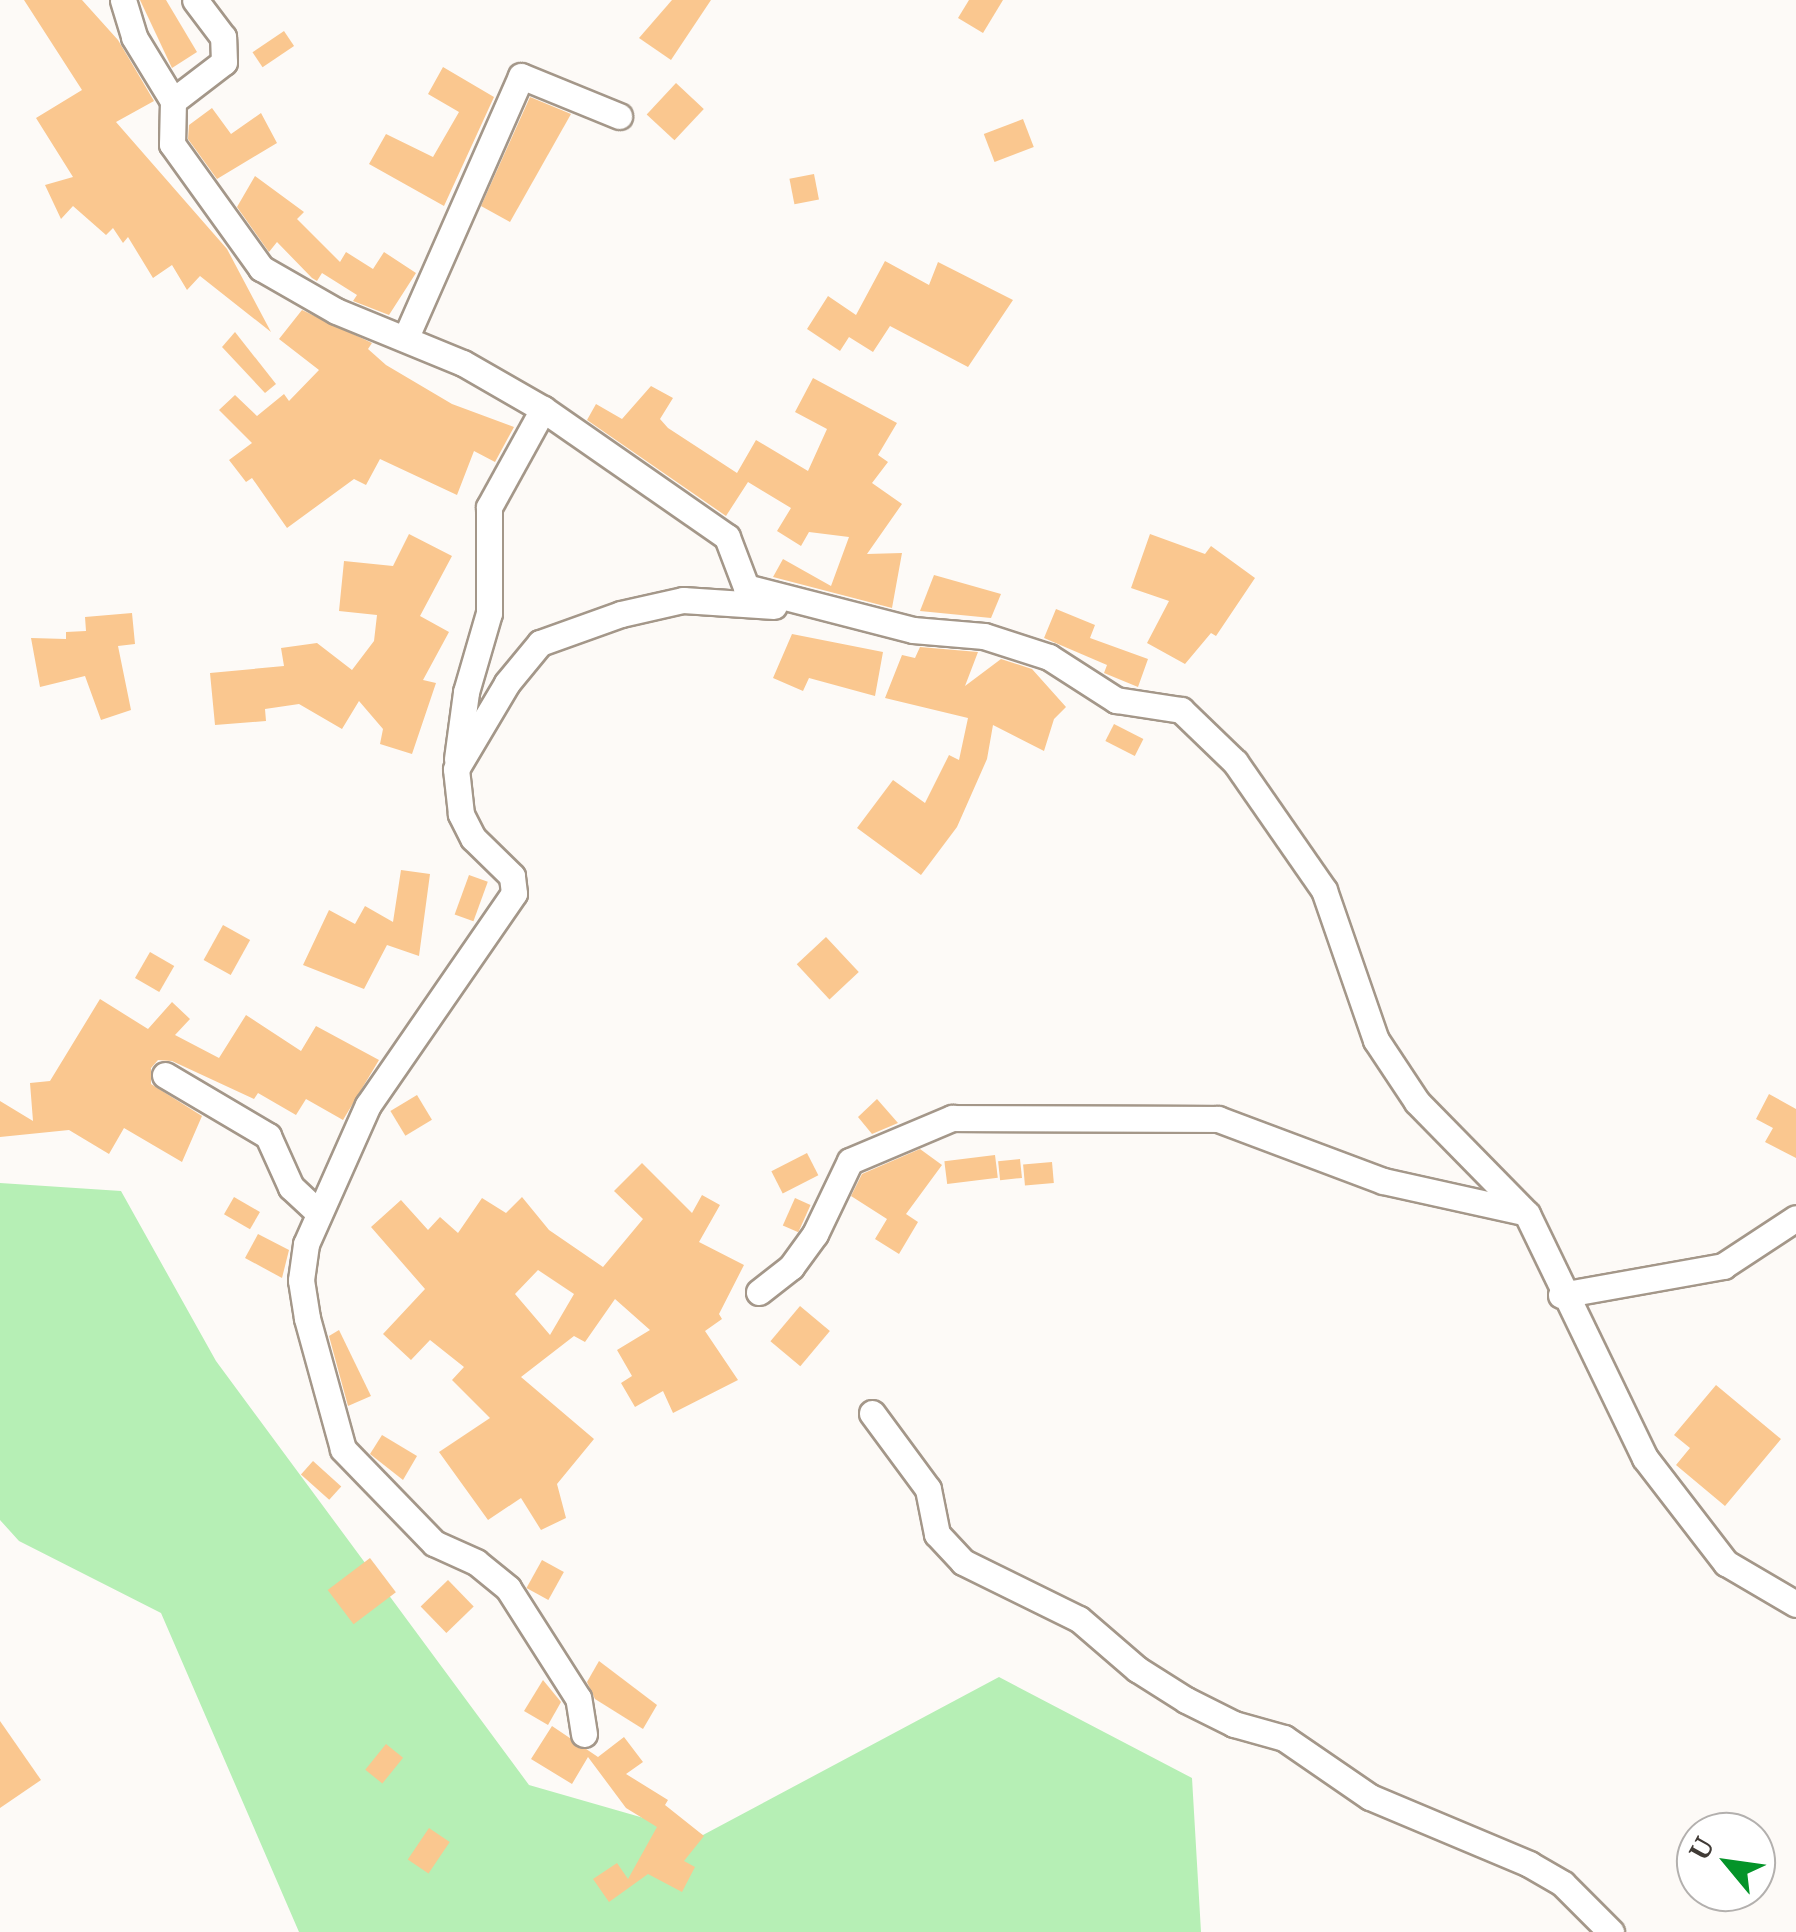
<!DOCTYPE html>
<html>
<head>
<meta charset="utf-8">
<style>
  body { margin:0 }
  #map { position:relative; width:1796px; height:1932px; overflow:hidden; background:#fdfaf7; font-family:"PT Serif",serif }
  div>[style] { position:absolute }
  [style*='--x'] { left:calc(var(--x)*1px); top:calc(var(--y)*1px); width:calc(var(--w)*1px); rotate:calc(var(--a)*1deg) }
  .green>* { inset:0; background:#b6efb5 }
  .building>* { inset:0; background:#fac78f; transform-origin:0 0 }
  .roads { filter:drop-shadow(2px 0 #a49789) drop-shadow(-2px 0 #a49789) drop-shadow(0 2px #a49789) drop-shadow(0 -2px #a49789) }
  .minor>* { height:25px; margin:-12.5px; padding:0 12.5px; transform-origin:12.5px; border-radius:12.5px; background:#fff }
  span { translate:-50% -50%; white-space:nowrap; text-align:center; line-height:1.15; -webkit-text-stroke:8px #fff; paint-order:stroke }
  .north { position:absolute; left:1676px; top:1812px; width:100px; height:100px; box-sizing:border-box; background:#fff; border:2px solid #b3b0ae; border-radius:50%; rotate:299deg; font-size:28px; font-weight:700; line-height:40px; text-align:center; color:#403a35 }
  .north::after { content:''; display:block; margin:auto; width:35px; height:45px; background:#049429; clip-path:polygon(50% 0,100% 100%,50% 72%,0 100%) }
</style>
</head>
<body>
<div id="map">
  <div class="green">
    <div style="clip-path:polygon(0 1183px,121px 1191px,216px 1361px,529px 1785px,703px 1835px,999px 1677px,1192px 1778px,1201px 1932px,299px 1932px,161px 1613px,19px 1541px,0 1520px)"></div>
  </div>
  <div class="building">
    <div style="clip-path:polygon(24px 0,82px 0,118px 40px,154px 101px,116px 122px,227px 249px,271px 332px,200px 276px,187px 290px,172px 265px,153px 278px,128px 237px,123px 243px,113px 228px,106px 235px,73px 206px,61px 219px,45px 185px,73px 177px,36px 118px,82px 90px)"></div>
    <div style="clip-path:polygon(140px 0,166px 0,197px 52px,172px 68px)"></div>
    <div style="clip-path:polygon(672px 0,711px 0,671px 60px,639px 38px)"></div>
    <div style="clip-path:polygon(969px 0,1003px 0,983px 33px,958px 18px)"></div>
    <div style="left:284px;top:31px;width:18px;height:38px;rotate:56deg"></div>
    <div style="clip-path:polygon(443px 67px,494px 97px,444px 206px,369px 164px,386px 134px,433px 157px,459px 112px,428px 94px)"></div>
    <div style="left:676px;top:83px;width:38px;height:43px;rotate:43deg"></div>
    <div style="clip-path:polygon(530px 97px,571px 114px,510px 222px,481px 206px)"></div>
    <div style="clip-path:polygon(212px 108px,231px 134px,261px 113px,277px 143px,217px 179px,188px 139px,189px 125px)"></div>
    <div style="left:1023px;top:119px;width:30px;height:42px;rotate:69deg"></div>
    <div style="left:814px;top:174px;width:26px;height:25px;rotate:79deg"></div>
    <div style="clip-path:polygon(255px 176px,304px 212px,297px 219px,340px 262px,346px 252px,373px 269px,384px 252px,416px 273px,389px 315px,353px 301px,357px 295px,322px 273px,317px 281px,312px 278px,277px 242px,269px 252px,237px 207px)"></div>
    <div style="clip-path:polygon(885px 261px,929px 285px,938px 262px,1013px 300px,968px 367px,890px 326px,873px 352px,849px 337px,840px 351px,807px 329px,828px 296px,856px 315px)"></div>
    <div style="clip-path:polygon(302px 310px,372px 343px,368px 349px,386px 365px,452px 404px,514px 427px,495px 462px,474px 451px,457px 495px,380px 459px,366px 485px,354px 479px,287px 528px,252px 478px,246px 482px,229px 460px,252px 443px,219px 410px,235px 395px,257px 416px,284px 394px,289px 401px,319px 370px,279px 339px)"></div>
    <div style="clip-path:polygon(235px 332px,276px 384px,265px 393px,222px 347px)"></div>
    <div style="clip-path:polygon(813px 378px,897px 423px,878px 455px,888px 462px,872px 483px,902px 504px,867px 554px,902px 553px,892px 608px,773px 577px,783px 559px,831px 586px,849px 537px,809px 532px,801px 546px,777px 531px,791px 508px,748px 482px,726px 516px,587px 420px,596px 404px,622px 419px,651px 386px,673px 398px,660px 419px,668px 428px,737px 473px,756px 440px,808px 471px,827px 429px,795px 412px)"></div>
    <div style="clip-path:polygon(409px 534px,452px 556px,420px 616px,449px 632px,423px 680px,436px 683px,412px 754px,380px 744px,383px 729px,359px 701px,342px 729px,299px 704px,265px 709px,266px 721px,215px 725px,210px 673px,284px 666px,281px 648px,317px 643px,352px 670px,374px 641px,377px 615px,339px 611px,344px 561px,393px 566px)"></div>
    <div style="clip-path:polygon(1150px 534px,1205px 554px,1211px 546px,1255px 578px,1216px 636px,1211px 633px,1185px 664px,1147px 643px,1169px 601px,1131px 588px)"></div>
    <div style="clip-path:polygon(934px 575px,1001px 594px,991px 618px,920px 611px)"></div>
    <div style="clip-path:polygon(1056px 609px,1095px 625px,1090px 638px,1148px 659px,1138px 687px,1104px 673px,1107px 665px,1044px 638px)"></div>
    <div style="clip-path:polygon(132px 613px,135px 644px,118px 646px,131px 710px,101px 720px,85px 676px,40px 687px,31px 638px,66px 639px,66px 632px,86px 631px,85px 617px)"></div>
    <div style="clip-path:polygon(792px 634px,883px 652px,875px 696px,809px 678px,803px 691px,773px 678px)"></div>
    <div style="clip-path:polygon(920px 647px,978px 652px,965px 686px,1001px 659px,1032px 669px,1066px 707px,1054px 719px,1044px 751px,993px 725px,987px 759px,957px 827px,921px 875px,857px 828px,893px 780px,925px 803px,949px 755px,959px 760px,968px 718px,885px 698px,902px 655px,915px 658px)"></div>
    <div style="left:1114px;top:724px;width:33px;height:19px;rotate:27deg"></div>
    <div style="clip-path:polygon(401px 870px,430px 874px,419px 956px,387px 945px,364px 989px,303px 965px,329px 910px,355px 924px,365px 906px,393px 922px)"></div>
    <div style="left:469px;top:875px;width:20px;height:42px;rotate:20deg"></div>
    <div style="left:223px;top:925px;width:31px;height:40px;rotate:29deg"></div>
    <div style="left:826px;top:937px;width:48px;height:40px;rotate:47deg"></div>
    <div style="left:150px;top:952px;width:28px;height:30px;rotate:30deg"></div>
    <div style="clip-path:polygon(100px 999px,148px 1029px,172px 1002px,190px 1019px,175px 1035px,219px 1058px,246px 1015px,301px 1051px,316px 1026px,379px 1060px,343px 1120px,306px 1099px,296px 1115px,258px 1093px,254px 1099px,172px 1061px,158px 1060px,151px 1068px,151px 1084px,202px 1116px,182px 1162px,124px 1128px,109px 1154px,69px 1130px,0 1137px,0 1101px,33px 1121px,30px 1083px,50px 1081px)"></div>
    <div style="clip-path:polygon(1769px 1094px,1796px 1109px,1796px 1158px,1765px 1142px,1773px 1128px,1756px 1119px)"></div>
    <div style="left:417px;top:1095px;width:29px;height:31px;rotate:59deg"></div>
    <div style="clip-path:polygon(877px 1099px,898px 1123px,872px 1134px,858px 1117px)"></div>
    <div style="clip-path:polygon(920px 1149px,942px 1165px,906px 1214px,918px 1222px,899px 1254px,875px 1239px,887px 1219px,851px 1196px,862px 1174px)"></div>
    <div style="left:807px;top:1153px;width:25px;height:40px;rotate:63deg"></div>
    <div style="left:995px;top:1155px;width:23px;height:51px;rotate:83deg"></div>
    <div style="left:1020px;top:1159px;width:19px;height:22px;rotate:84deg"></div>
    <div style="left:1052px;top:1162px;width:21px;height:29px;rotate:85deg"></div>
    <div style="clip-path:polygon(evenodd,642px 1163px,692px 1213px,702px 1195px,720px 1205px,699px 1242px,744px 1265px,719px 1314px,722px 1319px,705px 1331px,738px 1380px,673px 1413px,663px 1391px,635px 1407px,621px 1383px,632px 1376px,617px 1350px,650px 1330px,615px 1299px,585px 1342px,574px 1336px,521px 1377px,594px 1439px,557px 1484px,566px 1518px,541px 1530px,521px 1498px,488px 1520px,439px 1452px,490px 1418px,452px 1380px,464px 1367px,430px 1340px,411px 1360px,383px 1334px,425px 1289px,371px 1227px,401px 1200px,428px 1230px,440px 1217px,458px 1233px,482px 1198px,506px 1213px,522px 1197px,549px 1230px,603px 1267px,643px 1219px,614px 1191px,642px 1163px,538px 1270px,574px 1294px,550px 1335px,515px 1294px,538px 1270px)"></div>
    <div style="left:234px;top:1197px;width:30px;height:20px;rotate:30deg"></div>
    <div style="left:795px;top:1198px;width:17px;height:30px;rotate:24deg"></div>
    <div style="clip-path:polygon(258px 1234px,289px 1250px,282px 1278px,245px 1258px)"></div>
    <div style="left:800px;top:1306px;width:39px;height:46px;rotate:40deg"></div>
    <div style="clip-path:polygon(339px 1330px,371px 1396px,348px 1406px,329px 1336px)"></div>
    <div style="clip-path:polygon(1716px 1385px,1781px 1439px,1725px 1506px,1676px 1465px,1690px 1448px,1674px 1435px)"></div>
    <div style="clip-path:polygon(382px 1435px,417px 1456px,403px 1480px,370px 1454px)"></div>
    <div style="left:313px;top:1461px;width:38px;height:18px;rotate:42deg"></div>
    <div style="left:370px;top:1558px;width:43px;height:53px;rotate:53deg"></div>
    <div style="left:542px;top:1560px;width:25px;height:32px;rotate:29deg"></div>
    <div style="left:448px;top:1580px;width:37px;height:38px;rotate:46deg"></div>
    <div style="clip-path:polygon(599px 1661px,657px 1705px,643px 1729px,595px 1699px,587px 1682px)"></div>
    <div style="clip-path:polygon(543px 1680px,561px 1702px,548px 1725px,524px 1711px)"></div>
    <div style="clip-path:polygon(0 1721px,41px 1780px,0 1808px)"></div>
    <div style="clip-path:polygon(552px 1726px,598px 1757px,624px 1737px,643px 1762px,626px 1774px,668px 1800px,665px 1805px,704px 1836px,684px 1861px,695px 1867px,682px 1892px,648px 1874px,609px 1902px,593px 1879px,617px 1863px,628px 1879px,657px 1827px,626px 1808px,588px 1757px,572px 1784px,531px 1759px)"></div>
    <div style="left:386px;top:1744px;width:22px;height:33px;rotate:39deg"></div>
    <div style="left:429px;top:1828px;width:25px;height:38px;rotate:34deg"></div>
  </div>
  <div class="roads">
    <div class="minor">
      <div style="--x:123;--y:0;--w:39;--a:73"></div>
      <div style="--x:134;--y:37;--w:75;--a:58.6"></div>
      <div style="--x:173;--y:101;--w:43;--a:91.3"></div>
      <div style="--x:172;--y:144;--w:153;--a:54.3"></div>
      <div style="--x:261;--y:268;--w:86;--a:29.8"></div>
      <div style="--x:336;--y:311;--w:137;--a:22.3"></div>
      <div style="--x:463;--y:363;--w:92;--a:29.9"></div>
      <div style="--x:543;--y:409;--w:224;--a:34.8"></div>
      <div style="--x:727;--y:537;--w:53;--a:69.2"></div>
      <div style="--x:746;--y:587;--w:172;--a:14.4"></div>
      <div style="--x:913;--y:630;--w:71;--a:4.8"></div>
      <div style="--x:984;--y:636;--w:68;--a:17.9"></div>
      <div style="--x:1049;--y:657;--w:80;--a:32.7"></div>
      <div style="--x:1116;--y:700;--w:66;--a:8.7"></div>
      <div style="--x:1181;--y:710;--w:75;--a:43.9"></div>
      <div style="--x:1235;--y:762;--w:156;--a:55.2"></div>
      <div style="--x:1324;--y:890;--w:159;--a:70.9"></div>
      <div style="--x:1376;--y:1040;--w:74;--a:56.5"></div>
      <div style="--x:1417;--y:1102;--w:157;--a:45.5"></div>
      <div style="--x:1527;--y:1214;--w:271;--a:64.2"></div>
      <div style="--x:1645;--y:1458;--w:133;--a:52.4"></div>
      <div style="--x:1726;--y:1563;--w:81;--a:30.4"></div>
      <div style="--x:173;--y:101;--w:64;--a:-37.4"></div>
      <div style="--x:224;--y:62;--w:25;--a:-92"></div>
      <div style="--x:223;--y:37;--w:46;--a:-127.1"></div>
      <div style="--x:406;--y:337;--w:285;--a:-66.2"></div>
      <div style="--x:521;--y:76;--w:106;--a:22.2"></div>
      <div style="--x:457;--y:759;--w:68;--a:-82.3"></div>
      <div style="--x:466;--y:692;--w:82;--a:-73.8"></div>
      <div style="--x:489;--y:613;--w:106;--a:-90"></div>
      <div style="--x:489;--y:507;--w:112;--a:-61.1"></div>
      <div style="--x:165;--y:1075;--w:120;--a:30.6"></div>
      <div style="--x:268;--y:1136;--w:56;--a:65.7"></div>
      <div style="--x:291;--y:1187;--w:35;--a:43"></div>
      <div style="--x:759;--y:1292;--w:41;--a:-38"></div>
      <div style="--x:791;--y:1267;--w:41;--a:-54"></div>
      <div style="--x:815;--y:1234;--w:81;--a:-64.4"></div>
      <div style="--x:850;--y:1161;--w:111;--a:-22.9"></div>
      <div style="--x:952;--y:1118;--w:266;--a:0.2"></div>
      <div style="--x:1218;--y:1119;--w:176;--a:20.6"></div>
      <div style="--x:1383;--y:1181;--w:143;--a:12.5"></div>
      <div style="--x:1561;--y:1295;--w:165;--a:-10.1"></div>
      <div style="--x:1723;--y:1266;--w:87;--a:-33.3"></div>
      <div style="--x:872;--y:1413;--w:94;--a:53.6"></div>
      <div style="--x:928;--y:1489;--w:46;--a:78.7"></div>
      <div style="--x:937;--y:1534;--w:38;--a:47"></div>
      <div style="--x:963;--y:1562;--w:129;--a:26.2"></div>
      <div style="--x:1079;--y:1619;--w:77;--a:40.8"></div>
      <div style="--x:1137;--y:1669;--w:58;--a:32.3"></div>
      <div style="--x:1186;--y:1700;--w:54;--a:26.6"></div>
      <div style="--x:1234;--y:1724;--w:52;--a:15.6"></div>
      <div style="--x:1284;--y:1738;--w:104;--a:34.5"></div>
      <div style="--x:1370;--y:1797;--w:173;--a:22.8"></div>
      <div style="--x:1529;--y:1864;--w:39;--a:30"></div>
      <div style="--x:1563;--y:1884;--w:68;--a:45"></div>
      <div style="--x:584;--y:1734;--w:36;--a:-99"></div>
      <div style="--x:578;--y:1698;--w:130;--a:-122.5"></div>
      <div style="--x:508;--y:1588;--w:41;--a:-140.9"></div>
      <div style="--x:476;--y:1562;--w:46;--a:-155.7"></div>
      <div style="--x:434;--y:1543;--w:131;--a:-134.1"></div>
      <div style="--x:343;--y:1449;--w:136;--a:-105.4"></div>
      <div style="--x:307;--y:1318;--w:38;--a:-99"></div>
      <div style="--x:301;--y:1280;--w:36;--a:-82"></div>
      <div style="--x:306;--y:1244;--w:152;--a:-66"></div>
      <div style="--x:368;--y:1105;--w:257;--a:-55.4"></div>
      <div style="--x:514;--y:893;--w:17;--a:-97"></div>
      <div style="--x:512;--y:876;--w:54;--a:-135.7"></div>
      <div style="--x:473;--y:838;--w:27;--a:-117"></div>
      <div style="--x:461;--y:814;--w:45;--a:-96.3"></div>
      <div style="--x:456;--y:769;--w:100;--a:-59.3"></div>
      <div style="--x:507;--y:683;--w:52;--a:-50.5"></div>
      <div style="--x:540;--y:643;--w:86;--a:-19.7"></div>
      <div style="--x:621;--y:614;--w:64;--a:-12.7"></div>
      <div style="--x:683;--y:600;--w:91;--a:3.8"></div>
    </div>
  </div>
  <div class="north">U</div>
</div>
</body>
</html>
